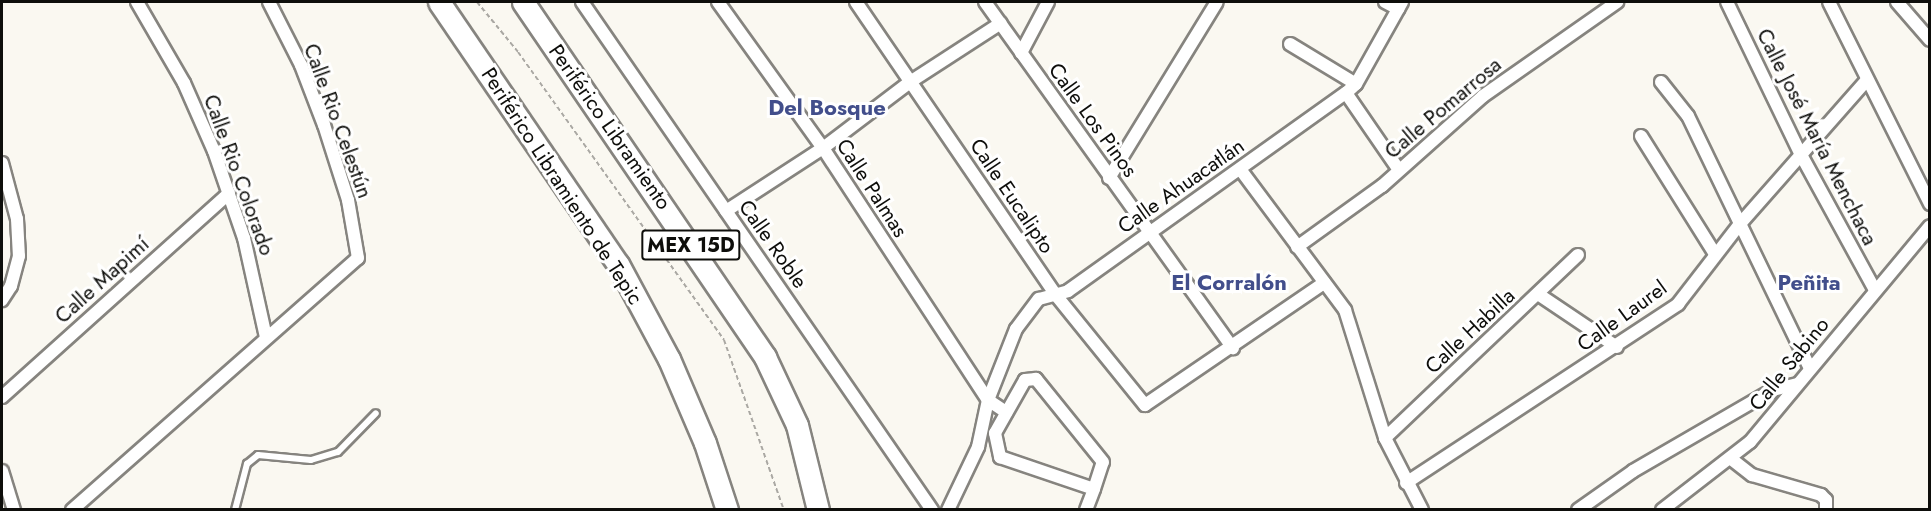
<!DOCTYPE html>
<html>
<head>
<meta charset="utf-8">
<style>
  body { margin:0 }
  #map { position:relative; width:1931px; height:511px; overflow:hidden; background:#faf8f1; font-family:Jost,sans-serif }
  div>[style] { position:absolute }
  [style*='--x'] { left:calc(var(--x)*1px); top:calc(var(--y)*1px); width:calc(var(--w)*1px); rotate:calc(var(--a)*1deg) }
  .path>* { height:2px; margin-top:-1px; transform-origin:0; background:repeating-linear-gradient(90deg,#aaa8a3 0 4.5px,transparent 0 7.5px) }
  .roads { filter:drop-shadow(2px 0 #86847f) drop-shadow(-2px 0 #86847f) drop-shadow(0 2px #86847f) drop-shadow(0 -2px #86847f) }
  .service>* { height:6px; margin:-3px; padding:0 3px; transform-origin:3px; border-radius:3px; background:#fff }
  .minor>* { height:12px; margin:-6px; padding:0 6px; transform-origin:6px; border-radius:6px; background:#fff }
  .trunk>* { height:21px; margin:-10.5px; padding:0 10.5px; transform-origin:10.5px; border-radius:10.5px; background:#fff }
  span { translate:-50% -50%; white-space:nowrap; text-align:center; line-height:1.15; -webkit-text-stroke:6px #fff; paint-order:stroke }
  .shield-label span { padding:2px 4px; background:#fff; border:2px solid; border-radius:4px; -webkit-text-stroke-width:0 }
  .shield-label { font-size:20px; color:#0e0e0b; font-weight:700 }
  .street-label { font-size:21px; color:#0e0e0b }
  .neighbourhood-label { font-size:22px; color:#424e8b; font-weight:700 }
  .frame { position:absolute; inset:0; border:3px solid #0e0e0b; pointer-events:none }
</style>
</head>
<body>
<div id="map">
  <div class="path">
    <div style="--x:477;--y:2;--w:65;--a:50.6"></div>
    <div style="--x:518;--y:52;--w:354;--a:54.4"></div>
    <div style="--x:724;--y:340;--w:180;--a:70.6"></div>
  </div>
  <div class="roads">
    <div class="service">
      <div style="--x:235;--y:510;--w:48;--a:-75.4"></div>
      <div style="--x:247;--y:464;--w:14;--a:-39"></div>
      <div style="--x:258;--y:455;--w:53;--a:5.4"></div>
      <div style="--x:311;--y:460;--w:28;--a:-17"></div>
      <div style="--x:338;--y:452;--w:54;--a:-45.7"></div>
    </div>
    <div class="minor">
      <div style="--x:137;--y:2;--w:94;--a:59.9"></div>
      <div style="--x:184;--y:83;--w:74;--a:66.2"></div>
      <div style="--x:214;--y:151;--w:92;--a:71"></div>
      <div style="--x:244;--y:238;--w:101;--a:77.5"></div>
      <div style="--x:582;--y:2;--w:617;--a:55.43"></div>
      <div style="--x:718;--y:2;--w:180;--a:54.3"></div>
      <div style="--x:823;--y:148;--w:301;--a:56.8"></div>
      <div style="--x:988;--y:400;--w:22;--a:34"></div>
      <div style="--x:856;--y:2;--w:353;--a:55.7"></div>
      <div style="--x:1055;--y:294;--w:143;--a:51"></div>
      <div style="--x:1145;--y:405;--w:217;--a:-34.3"></div>
      <div style="--x:985;--y:2;--w:426;--a:54.4"></div>
      <div style="--x:1385;--y:2;--w:15;--a:28"></div>
      <div style="--x:1727;--y:2;--w:168;--a:64.2"></div>
      <div style="--x:1800;--y:153;--w:156;--a:61.3"></div>
      <div style="--x:1829;--y:2;--w:226;--a:63.4"></div>
      <div style="--x:1897;--y:2;--w:50;--a:49"></div>
      <div style="--x:1290;--y:44;--w:77;--a:31.2"></div>
      <div style="--x:1021;--y:53;--w:58;--a:-62.1"></div>
      <div style="--x:1661;--y:82;--w:43;--a:51.5"></div>
      <div style="--x:1688;--y:116;--w:280;--a:64.2"></div>
      <div style="--x:1346;--y:93;--w:93;--a:55.5"></div>
      <div style="--x:1641;--y:136;--w:139;--a:57.9"></div>
      <div style="--x:2;--y:163;--w:58;--a:75"></div>
      <div style="--x:17;--y:219;--w:37;--a:87"></div>
      <div style="--x:19;--y:256;--w:31;--a:105"></div>
      <div style="--x:11;--y:286;--w:17;--a:123"></div>
      <div style="--x:1240;--y:169;--w:176;--a:53.3"></div>
      <div style="--x:1345;--y:310;--w:134;--a:72.6"></div>
      <div style="--x:1385;--y:438;--w:81;--a:62.8"></div>
      <div style="--x:1109;--y:178;--w:206;--a:-58.5"></div>
      <div style="--x:726;--y:211;--w:116;--a:-33"></div>
      <div style="--x:823;--y:148;--w:109;--a:-37.2"></div>
      <div style="--x:910;--y:82;--w:108;--a:-33"></div>
      <div style="--x:1297;--y:247;--w:105;--a:-35.7"></div>
      <div style="--x:1382;--y:186;--w:135;--a:-41.7"></div>
      <div style="--x:1483;--y:96;--w:164;--a:-35"></div>
      <div style="--x:1538;--y:294;--w:95;--a:33.9"></div>
      <div style="--x:2;--y:397;--w:305;--a:-41.9"></div>
      <div style="--x:1385;--y:438;--w:266;--a:-43.5"></div>
      <div style="--x:1730;--y:458;--w:28;--a:38"></div>
      <div style="--x:1752;--y:475;--w:72;--a:16.2"></div>
      <div style="--x:1821;--y:495;--w:7;--a:45"></div>
      <div style="--x:1826;--y:500;--w:10;--a:90"></div>
      <div style="--x:2;--y:471;--w:41;--a:72.9"></div>
      <div style="--x:1406;--y:483;--w:326;--a:-33.3"></div>
      <div style="--x:1678;--y:304;--w:100;--a:-52.3"></div>
      <div style="--x:1739;--y:225;--w:193;--a:-48.6"></div>
      <div style="--x:72;--y:510;--w:381;--a:-41.4"></div>
      <div style="--x:358;--y:258;--w:59;--a:-99.8"></div>
      <div style="--x:348;--y:200;--w:79;--a:-107.7"></div>
      <div style="--x:324;--y:125;--w:64;--a:-111"></div>
      <div style="--x:301;--y:65;--w:71;--a:-116.9"></div>
      <div style="--x:948;--y:510;--w:70;--a:-64.5"></div>
      <div style="--x:978;--y:447;--w:48;--a:-78"></div>
      <div style="--x:988;--y:400;--w:76;--a:-68.5"></div>
      <div style="--x:1016;--y:329;--w:38;--a:-53"></div>
      <div style="--x:1039;--y:299;--w:30;--a:-15"></div>
      <div style="--x:1068;--y:291;--w:341;--a:-35.5"></div>
      <div style="--x:1346;--y:93;--w:13;--a:-42"></div>
      <div style="--x:1356;--y:84;--w:94;--a:-60.7"></div>
      <div style="--x:1086;--y:510;--w:22;--a:-69"></div>
      <div style="--x:1094;--y:489;--w:28;--a:-72"></div>
      <div style="--x:1103;--y:462;--w:107;--a:-128.9"></div>
      <div style="--x:1036;--y:379;--w:11;--a:175"></div>
      <div style="--x:1025;--y:380;--w:61;--a:119.5"></div>
      <div style="--x:995;--y:433;--w:25;--a:78"></div>
      <div style="--x:1000;--y:457;--w:99;--a:18.8"></div>
      <div style="--x:1578;--y:510;--w:67;--a:-35.3"></div>
      <div style="--x:1633;--y:471;--w:162;--a:-30.1"></div>
      <div style="--x:1773;--y:390;--w:25;--a:-14"></div>
      <div style="--x:1662;--y:510;--w:111;--a:-37.7"></div>
      <div style="--x:1750;--y:442;--w:281;--a:-50.2"></div>
    </div>
    <div class="trunk">
      <div style="--x:439;--y:2;--w:317;--a:55.7"></div>
      <div style="--x:618;--y:264;--w:108;--a:61.8"></div>
      <div style="--x:669;--y:359;--w:91;--a:66.8"></div>
      <div style="--x:705;--y:443;--w:71;--a:71.8"></div>
      <div style="--x:523;--y:2;--w:430;--a:55.7"></div>
      <div style="--x:765;--y:357;--w:75;--a:64.8"></div>
      <div style="--x:797;--y:425;--w:88;--a:76.1"></div>
    </div>
  </div>
  <div class="shield-label">
    <span style="left:691px;top:245px">MEX 15D</span>
  </div>
  <div class="street-label">
    <span style="left:1443px;top:108px;rotate:-40deg">Calle Pomarrosa</span>
    <span style="left:1093px;top:120px;rotate:54deg">Calle Los Pinos</span>
    <span style="left:338px;top:121px;rotate:70deg">Calle Rio Celestún</span>
    <span style="left:610px;top:127px;rotate:55deg">Periférico Libramiento</span>
    <span style="left:1817px;top:137px;rotate:63deg">Calle José María Menchaca</span>
    <span style="left:239px;top:175px;rotate:70deg">Calle Rio Colorado</span>
    <span style="left:562px;top:186px;rotate:57deg">Periférico Libramiento de Tepic</span>
    <span style="left:1181px;top:186px;rotate:-35deg">Calle Ahuacatlán</span>
    <span style="left:872px;top:188px;rotate:57deg">Calle Palmas</span>
    <span style="left:1012px;top:196px;rotate:56deg">Calle Eucalipto</span>
    <span style="left:773px;top:244px;rotate:55deg">Calle Roble</span>
    <span style="left:102px;top:280px;rotate:-42deg">Calle Mapimí</span>
    <span style="left:1622px;top:316px;rotate:-36deg">Calle Laurel</span>
    <span style="left:1470px;top:331px;rotate:-43deg">Calle Habilla</span>
    <span style="left:1789px;top:364px;rotate:-51deg">Calle Sabino</span>
  </div>
  <div class="neighbourhood-label">
    <span style="left:827px;top:108px">Del Bosque</span>
    <span style="left:1229px;top:283px">El Corralón</span>
    <span style="left:1809px;top:283px">Peñita</span>
  </div>
  <div class="frame"></div>
</div>
</body>
</html>
